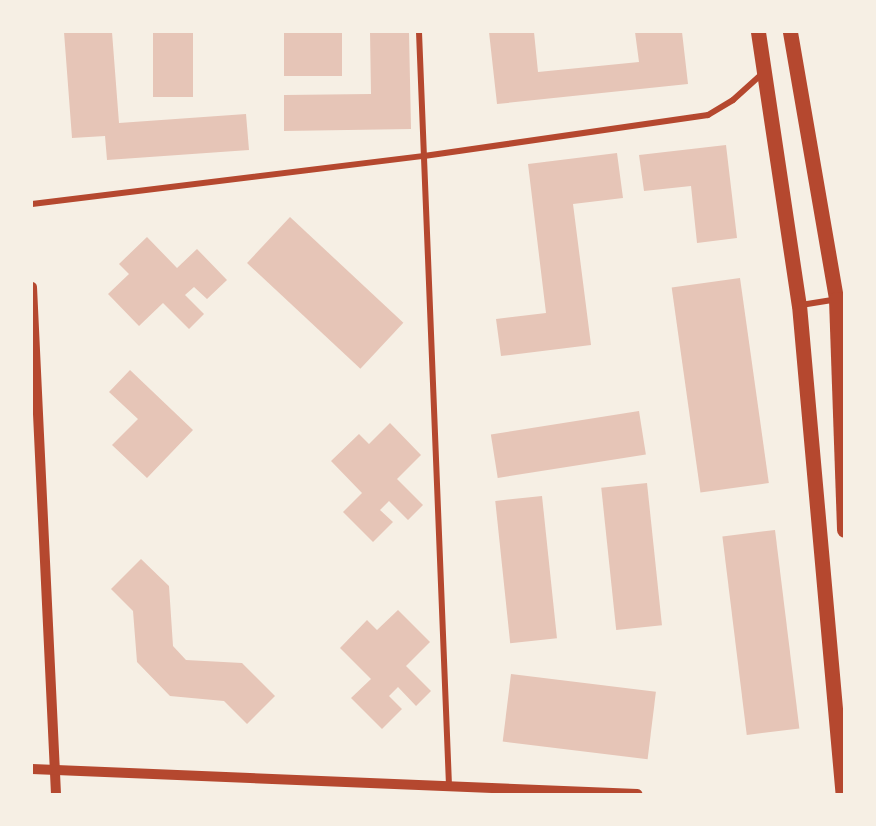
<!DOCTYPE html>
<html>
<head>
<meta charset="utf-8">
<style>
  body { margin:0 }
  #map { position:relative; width:876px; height:826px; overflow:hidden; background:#f6efe4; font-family:"IBM Plex Serif",serif }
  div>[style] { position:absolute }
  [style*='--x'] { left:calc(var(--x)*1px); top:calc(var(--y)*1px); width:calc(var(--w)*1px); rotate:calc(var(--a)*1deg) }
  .building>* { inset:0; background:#e6c5b7; transform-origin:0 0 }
  .minor>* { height:6px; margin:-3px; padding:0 3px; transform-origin:3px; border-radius:3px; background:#b5482f }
  .tertiary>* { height:10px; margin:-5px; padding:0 5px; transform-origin:5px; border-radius:5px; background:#b5482f }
  .primary>* { height:15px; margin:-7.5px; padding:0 7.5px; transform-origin:7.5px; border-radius:7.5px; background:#b5482f }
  span { translate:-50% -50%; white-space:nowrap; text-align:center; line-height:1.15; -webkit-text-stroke:6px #f6efe4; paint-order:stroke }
  .frame { position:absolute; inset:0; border:33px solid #f6efe4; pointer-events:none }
</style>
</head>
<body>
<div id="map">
  <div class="building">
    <div style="clip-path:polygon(64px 32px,112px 32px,119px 123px,246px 114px,249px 150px,107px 160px,105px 136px,72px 138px)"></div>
    <div style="left:153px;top:32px;width:40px;height:65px"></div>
    <div style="left:284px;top:32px;width:58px;height:44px"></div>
    <div style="clip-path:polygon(370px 32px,409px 32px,411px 129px,284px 131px,284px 95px,371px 94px)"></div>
    <div style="clip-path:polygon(489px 32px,534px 32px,538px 72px,639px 62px,635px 32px,682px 32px,688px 84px,497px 104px)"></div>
    <div style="clip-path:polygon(726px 145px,737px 238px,697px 243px,691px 186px,644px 191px,639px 155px)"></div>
    <div style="clip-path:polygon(617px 153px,623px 198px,573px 204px,591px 345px,501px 356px,496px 319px,546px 313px,528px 164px)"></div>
    <div style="left:290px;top:217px;width:155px;height:63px;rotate:43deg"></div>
    <div style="clip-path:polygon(147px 237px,177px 268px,197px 249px,227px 280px,207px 299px,194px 287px,185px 295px,204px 314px,189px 329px,163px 303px,139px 326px,108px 294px,129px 274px,119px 264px)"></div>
    <div style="left:740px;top:278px;width:207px;height:69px;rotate:82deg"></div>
    <div style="clip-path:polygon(130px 370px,193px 430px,147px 478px,112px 445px,138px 419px,109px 392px)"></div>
    <div style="left:639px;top:411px;width:44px;height:150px;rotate:81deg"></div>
    <div style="clip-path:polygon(390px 423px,421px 455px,397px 479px,423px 505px,408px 520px,389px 501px,380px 510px,393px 522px,373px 542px,343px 512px,362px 493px,331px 461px,359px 434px,369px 444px)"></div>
    <div style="left:647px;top:483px;width:143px;height:46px;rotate:84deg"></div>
    <div style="left:542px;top:496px;width:143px;height:47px;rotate:84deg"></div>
    <div style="left:775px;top:530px;width:200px;height:53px;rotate:83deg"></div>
    <div style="clip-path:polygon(141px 559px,169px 586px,173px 646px,186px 660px,242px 663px,275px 696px,247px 724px,224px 701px,170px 696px,137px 662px,133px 611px,111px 589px)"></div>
    <div style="clip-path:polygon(398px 610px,430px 642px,406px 666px,431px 691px,416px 706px,398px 687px,389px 696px,402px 709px,382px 729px,351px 698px,371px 679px,340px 648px,367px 620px,377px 630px)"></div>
    <div style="left:511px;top:674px;width:146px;height:68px;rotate:7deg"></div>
  </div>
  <div class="minor">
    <div style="--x:419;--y:32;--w:755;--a:87.72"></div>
    <div style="--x:32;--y:204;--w:395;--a:-7"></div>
    <div style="--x:424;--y:156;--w:287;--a:-8.2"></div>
    <div style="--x:708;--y:115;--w:29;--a:-31"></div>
    <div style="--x:733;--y:100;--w:40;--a:-42"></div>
    <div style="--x:801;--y:305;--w:44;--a:-9.2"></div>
  </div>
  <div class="tertiary">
    <div style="--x:32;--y:287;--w:508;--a:87.29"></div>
    <div style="--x:32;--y:769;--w:606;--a:2.37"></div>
  </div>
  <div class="primary">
    <div style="--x:758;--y:32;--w:276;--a:81.5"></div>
    <div style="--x:799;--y:305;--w:491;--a:84.9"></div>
    <div style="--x:790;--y:32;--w:271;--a:80.2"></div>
    <div style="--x:836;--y:299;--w:231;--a:88"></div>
  </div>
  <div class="frame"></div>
</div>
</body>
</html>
